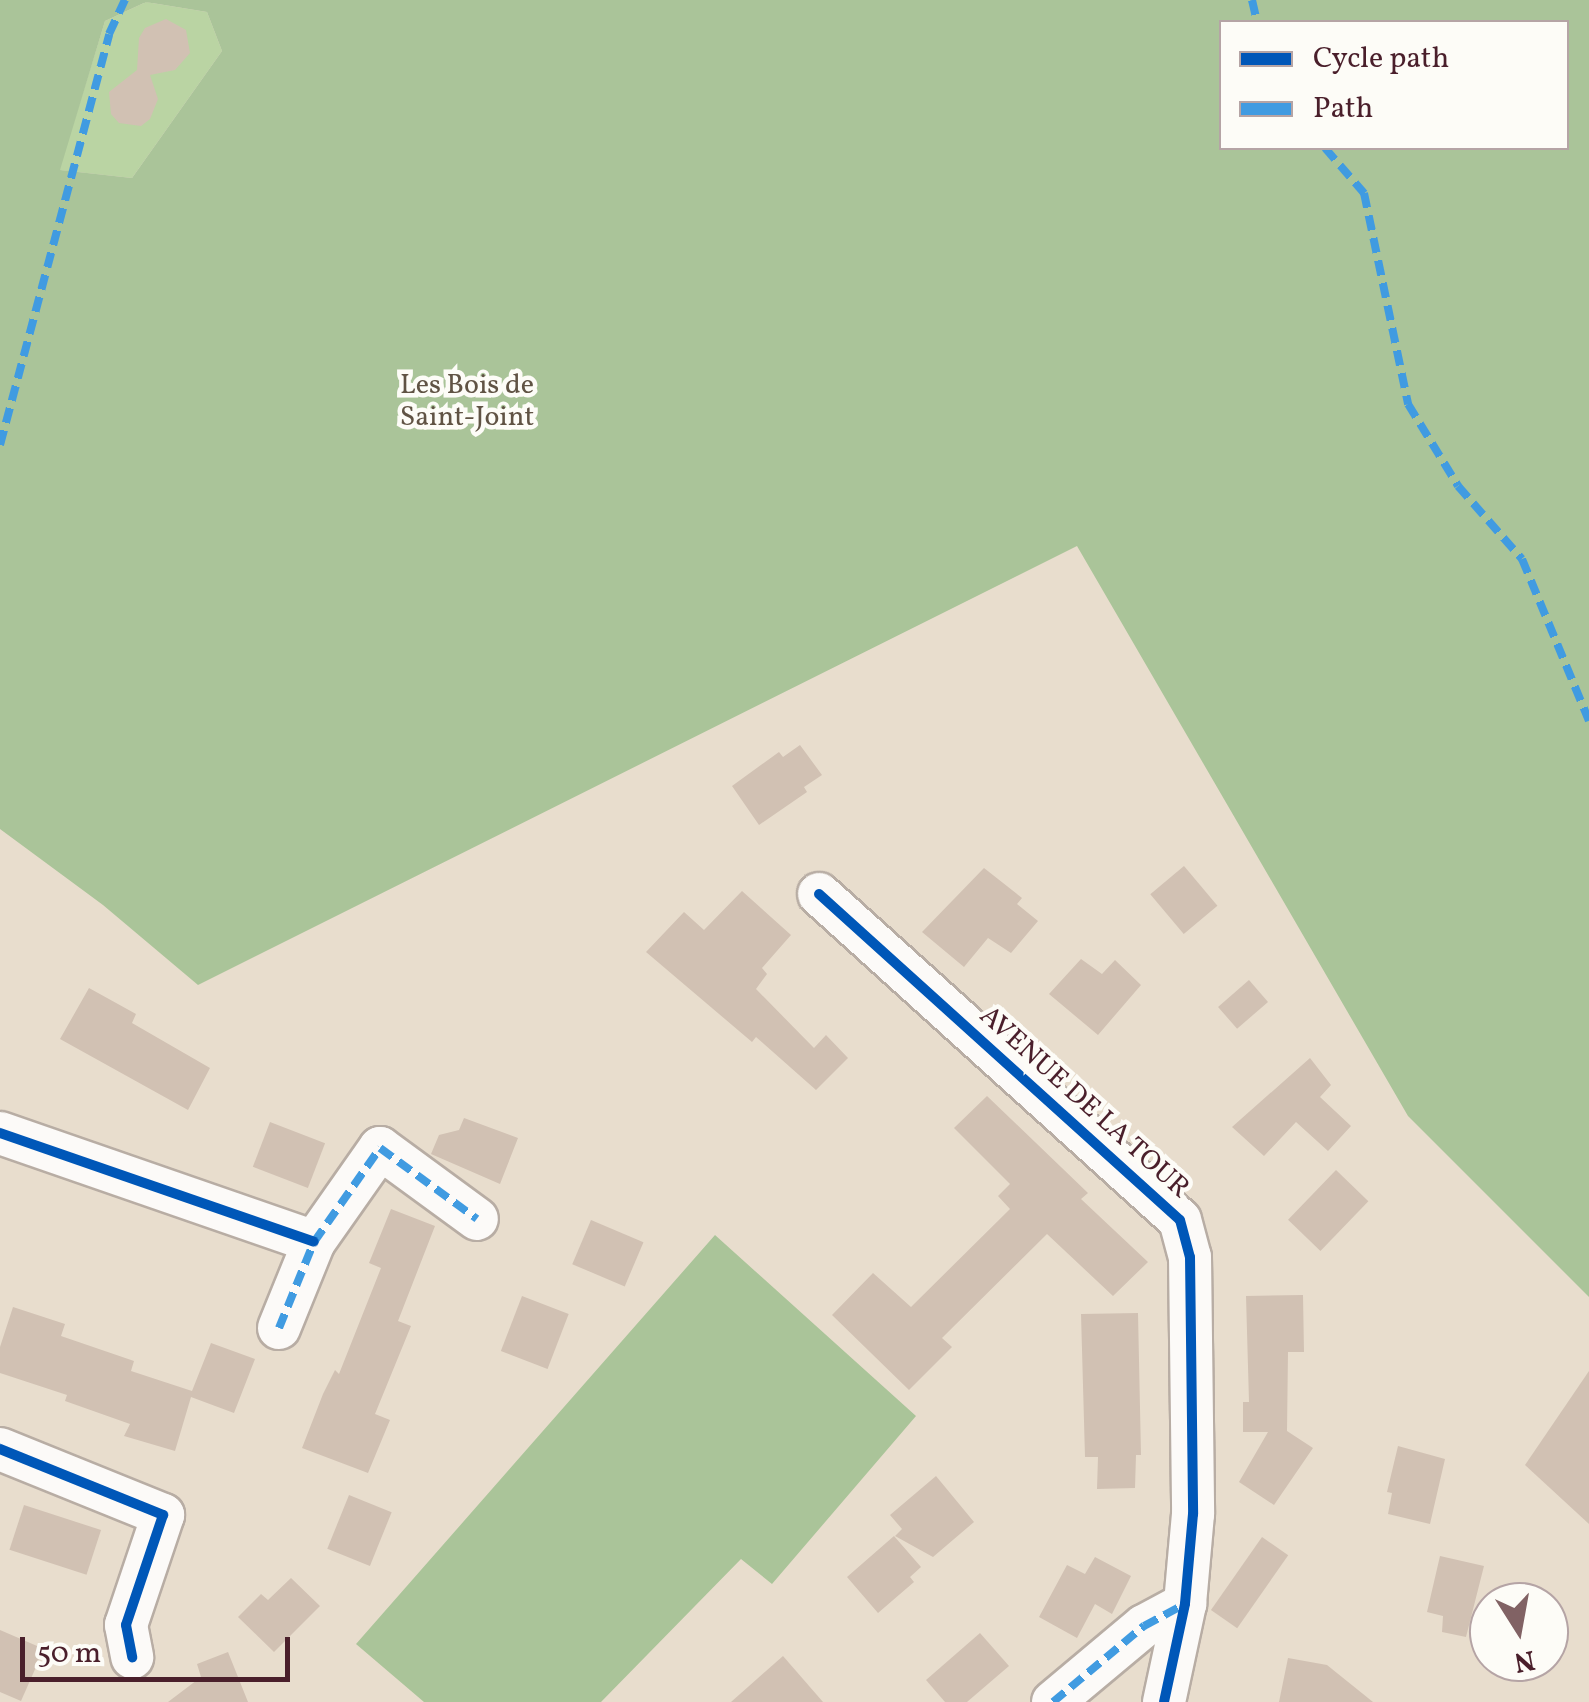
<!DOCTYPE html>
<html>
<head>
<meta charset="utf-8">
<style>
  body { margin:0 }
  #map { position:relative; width:1589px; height:1702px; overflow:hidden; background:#e8ddcd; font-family:Vollkorn,serif }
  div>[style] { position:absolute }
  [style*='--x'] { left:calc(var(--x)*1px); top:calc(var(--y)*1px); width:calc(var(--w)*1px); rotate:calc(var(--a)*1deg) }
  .green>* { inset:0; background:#bad4a3 }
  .forest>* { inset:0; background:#aac499 }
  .building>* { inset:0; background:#d1c1b3; transform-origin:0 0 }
  .roads { filter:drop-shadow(2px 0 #b8ada4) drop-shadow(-2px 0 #b8ada4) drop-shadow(0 2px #b8ada4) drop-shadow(0 -2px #b8ada4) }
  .minor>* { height:42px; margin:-21px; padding:0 21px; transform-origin:21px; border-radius:21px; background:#fcfaf8 }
  .quiet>* { height:8px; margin-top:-4px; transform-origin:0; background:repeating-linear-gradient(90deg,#409be1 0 15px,transparent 0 23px) }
  .cycleway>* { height:10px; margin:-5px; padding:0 5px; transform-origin:5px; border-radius:5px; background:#0057b8 }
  span { translate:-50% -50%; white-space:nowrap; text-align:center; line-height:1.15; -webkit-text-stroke:9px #fdfcf7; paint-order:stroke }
  .park-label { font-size:28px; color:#605344 }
  .street-label { font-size:28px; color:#4a1f2b }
  .legend { position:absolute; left:1219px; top:20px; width:350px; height:130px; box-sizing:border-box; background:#fdfcf7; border:2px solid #b5a4a5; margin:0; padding:12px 18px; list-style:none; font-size:30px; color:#4a1f2b }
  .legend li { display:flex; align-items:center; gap:20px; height:50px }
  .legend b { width:50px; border:2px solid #b5a4a5 }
  .north { position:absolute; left:1469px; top:1582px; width:100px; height:100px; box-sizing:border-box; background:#fdfcf7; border:2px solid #b5a4a5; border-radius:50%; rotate:169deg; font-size:28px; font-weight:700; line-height:40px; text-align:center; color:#4a1f2b }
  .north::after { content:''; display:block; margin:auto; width:35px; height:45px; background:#816264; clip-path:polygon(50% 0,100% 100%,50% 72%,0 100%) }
  .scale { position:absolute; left:20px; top:1637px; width:270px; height:45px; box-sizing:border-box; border:5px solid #4a1f2b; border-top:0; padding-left:12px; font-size:30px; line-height:35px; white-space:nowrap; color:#4a1f2b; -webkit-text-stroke:8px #fdfcf7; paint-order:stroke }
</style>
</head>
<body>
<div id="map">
  <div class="green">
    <div style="clip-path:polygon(146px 2px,207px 12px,222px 51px,132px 178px,59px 170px,105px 21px)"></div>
  </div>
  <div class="forest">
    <div style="clip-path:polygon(evenodd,0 0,1589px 0,1589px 1297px,1408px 1116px,1077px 546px,198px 985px,103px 905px,0 829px,0 0,146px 2px,207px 12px,222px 51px,132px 178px,60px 170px,105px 21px,146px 2px,0 0,1222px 22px,1566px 22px,1566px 148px,1222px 148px,1222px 22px)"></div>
    <div style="clip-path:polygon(715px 1235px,916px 1416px,772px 1584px,741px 1559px,601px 1702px,424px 1702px,356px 1644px)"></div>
  </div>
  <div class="building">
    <div style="clip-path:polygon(166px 19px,186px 30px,190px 53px,175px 70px,150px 75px,158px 99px,150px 119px,141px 126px,119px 123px,111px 114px,109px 92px,137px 70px,139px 38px,145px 28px)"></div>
    <div style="clip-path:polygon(800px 745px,822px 775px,804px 787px,807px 792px,759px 825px,732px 786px,779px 752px,783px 757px)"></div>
    <div style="left:1184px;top:866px;width:52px;height:44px;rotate:50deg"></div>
    <div style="clip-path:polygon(984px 868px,1022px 898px,1017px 904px,1038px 921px,1011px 953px,988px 938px,964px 967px,922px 932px)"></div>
    <div style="clip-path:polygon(742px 891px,791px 935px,762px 968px,767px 974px,756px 989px,814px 1048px,826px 1035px,848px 1058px,816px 1090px,756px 1037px,752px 1042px,646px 952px,684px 912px,704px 930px)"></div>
    <div style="clip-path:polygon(1081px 959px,1102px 974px,1115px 960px,1141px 985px,1098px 1035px,1049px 994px)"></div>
    <div style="left:1249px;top:980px;width:29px;height:41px;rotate:49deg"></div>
    <div style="clip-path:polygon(89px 988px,136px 1014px,132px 1023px,210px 1068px,188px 1110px,60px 1039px)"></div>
    <div style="clip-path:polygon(1310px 1058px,1331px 1085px,1320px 1097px,1351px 1126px,1328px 1151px,1296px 1122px,1264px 1156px,1232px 1127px)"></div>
    <div style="clip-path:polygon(987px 1096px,1088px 1193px,1081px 1199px,1148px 1262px,1113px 1296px,1047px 1234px,942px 1338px,952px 1347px,909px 1390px,832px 1315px,873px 1273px,911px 1307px,1010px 1209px,998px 1196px,1010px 1184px,954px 1128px)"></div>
    <div style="clip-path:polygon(464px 1118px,518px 1138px,500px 1184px,431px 1154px,439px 1135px,459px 1130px)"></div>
    <div style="left:270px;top:1122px;width:59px;height:48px;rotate:21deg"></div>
    <div style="left:1336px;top:1170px;width:45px;height:69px;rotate:44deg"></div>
    <div style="clip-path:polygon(391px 1209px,435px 1226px,398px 1321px,411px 1326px,375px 1414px,390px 1420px,368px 1473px,302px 1448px,323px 1394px,335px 1370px,339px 1374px,381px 1268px,369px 1263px)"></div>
    <div style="left:591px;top:1220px;width:57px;height:48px;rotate:23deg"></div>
    <div style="clip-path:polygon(1303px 1295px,1304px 1352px,1288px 1352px,1287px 1431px,1313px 1448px,1274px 1505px,1239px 1482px,1268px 1432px,1243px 1432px,1243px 1402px,1249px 1402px,1246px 1296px)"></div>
    <div style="left:522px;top:1296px;width:50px;height:59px;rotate:21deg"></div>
    <div style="clip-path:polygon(13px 1307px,65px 1324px,61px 1336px,134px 1361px,131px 1371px,192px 1391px,211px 1343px,255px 1359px,234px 1413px,191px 1397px,175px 1451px,124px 1436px,130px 1424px,65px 1401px,67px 1395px,0 1373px,0 1347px)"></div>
    <div style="clip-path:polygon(1138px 1313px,1141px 1455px,1136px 1455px,1135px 1488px,1097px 1489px,1098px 1457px,1085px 1457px,1081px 1314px)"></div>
    <div style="clip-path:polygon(1589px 1371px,1589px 1524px,1525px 1465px)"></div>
    <div style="clip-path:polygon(1398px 1446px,1445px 1459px,1430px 1524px,1388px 1514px,1392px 1493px,1387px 1492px)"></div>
    <div style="clip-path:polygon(936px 1476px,974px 1522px,933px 1557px,895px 1536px,902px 1529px,890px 1515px)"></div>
    <div style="left:349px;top:1495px;width:46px;height:58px;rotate:22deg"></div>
    <div style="left:24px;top:1505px;width:81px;height:47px;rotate:18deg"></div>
    <div style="clip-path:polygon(894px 1536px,921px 1567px,910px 1577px,914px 1582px,878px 1613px,847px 1577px)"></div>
    <div style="left:1262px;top:1537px;width:32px;height:89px;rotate:35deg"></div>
    <div style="clip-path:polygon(1440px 1556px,1484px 1566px,1466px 1637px,1442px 1632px,1443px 1616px,1427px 1612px)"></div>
    <div style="clip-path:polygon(1095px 1557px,1131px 1576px,1112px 1614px,1095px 1604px,1077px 1638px,1039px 1617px,1067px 1565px,1085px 1574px)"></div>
    <div style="clip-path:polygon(291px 1578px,320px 1606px,274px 1652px,238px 1617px,261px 1594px,268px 1600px)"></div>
    <div style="clip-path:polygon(0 1630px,44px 1649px,21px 1701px,0 1692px)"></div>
    <div style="clip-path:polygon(980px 1633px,1009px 1666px,967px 1702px,945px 1702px,926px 1680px)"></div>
    <div style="clip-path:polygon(228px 1652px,248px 1702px,168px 1702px,201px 1677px,197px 1664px)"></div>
    <div style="clip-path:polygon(783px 1656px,823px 1702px,731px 1702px)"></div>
    <div style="clip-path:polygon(1288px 1658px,1327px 1665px,1373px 1702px,1279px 1702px)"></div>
  </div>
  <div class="roads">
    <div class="minor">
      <div style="--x:819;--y:894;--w:486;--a:42.1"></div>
      <div style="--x:1180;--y:1220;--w:38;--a:75"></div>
      <div style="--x:1190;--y:1257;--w:257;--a:89.3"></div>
      <div style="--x:1193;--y:1514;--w:90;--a:95.1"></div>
      <div style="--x:1185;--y:1604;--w:100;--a:102.1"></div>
      <div style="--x:0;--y:1133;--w:332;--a:19.1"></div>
      <div style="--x:279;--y:1328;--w:93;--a:-67.9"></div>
      <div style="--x:314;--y:1242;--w:115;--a:-54.9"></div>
      <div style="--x:380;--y:1148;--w:120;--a:36.2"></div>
      <div style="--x:0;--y:1449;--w:176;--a:22"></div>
      <div style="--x:163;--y:1515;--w:116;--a:108.6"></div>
      <div style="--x:126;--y:1625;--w:33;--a:79"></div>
      <div style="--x:1053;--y:1702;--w:119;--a:-39.9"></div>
      <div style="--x:1144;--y:1626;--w:47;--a:-28.2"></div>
    </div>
  </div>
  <div class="quiet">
    <div style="--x:1252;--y:0;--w:23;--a:77"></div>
    <div style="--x:1325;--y:148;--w:60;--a:49.1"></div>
    <div style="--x:1364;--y:193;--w:216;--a:78.2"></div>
    <div style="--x:1408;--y:404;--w:96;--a:58.6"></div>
    <div style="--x:1458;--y:486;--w:97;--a:48.8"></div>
    <div style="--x:1522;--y:559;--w:175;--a:67.5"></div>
    <div style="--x:0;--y:445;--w:425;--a:-75.1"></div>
    <div style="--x:109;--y:34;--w:38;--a:-65"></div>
    <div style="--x:279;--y:1328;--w:93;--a:-67.9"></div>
    <div style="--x:314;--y:1242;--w:115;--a:-54.9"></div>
    <div style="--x:380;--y:1148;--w:120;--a:36.2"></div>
    <div style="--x:1053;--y:1702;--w:119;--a:-39.9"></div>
    <div style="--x:1144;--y:1626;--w:47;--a:-28.2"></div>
  </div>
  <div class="cycleway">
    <div style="--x:819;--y:894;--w:486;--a:42.1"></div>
    <div style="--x:1180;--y:1220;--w:38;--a:75"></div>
    <div style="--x:1190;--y:1257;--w:257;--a:89.3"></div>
    <div style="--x:1193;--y:1514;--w:90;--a:95.1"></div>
    <div style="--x:1185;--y:1604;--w:100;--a:102.1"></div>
    <div style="--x:0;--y:1133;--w:332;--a:19.1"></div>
    <div style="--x:0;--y:1449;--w:176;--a:22"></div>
    <div style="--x:163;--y:1515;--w:116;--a:108.6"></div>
    <div style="--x:126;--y:1625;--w:33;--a:79"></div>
  </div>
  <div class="park-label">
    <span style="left:467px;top:402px">Les Bois de<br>Saint-Joint</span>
  </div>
  <div class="street-label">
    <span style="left:1084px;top:1103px;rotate:42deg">AVENUE DE LA TOUR</span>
  </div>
  <ul class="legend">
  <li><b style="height:12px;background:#0057b8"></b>Cycle path</li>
  <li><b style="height:12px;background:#409be1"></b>Path</li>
  </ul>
  <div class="north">N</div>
  <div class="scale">50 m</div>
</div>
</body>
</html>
